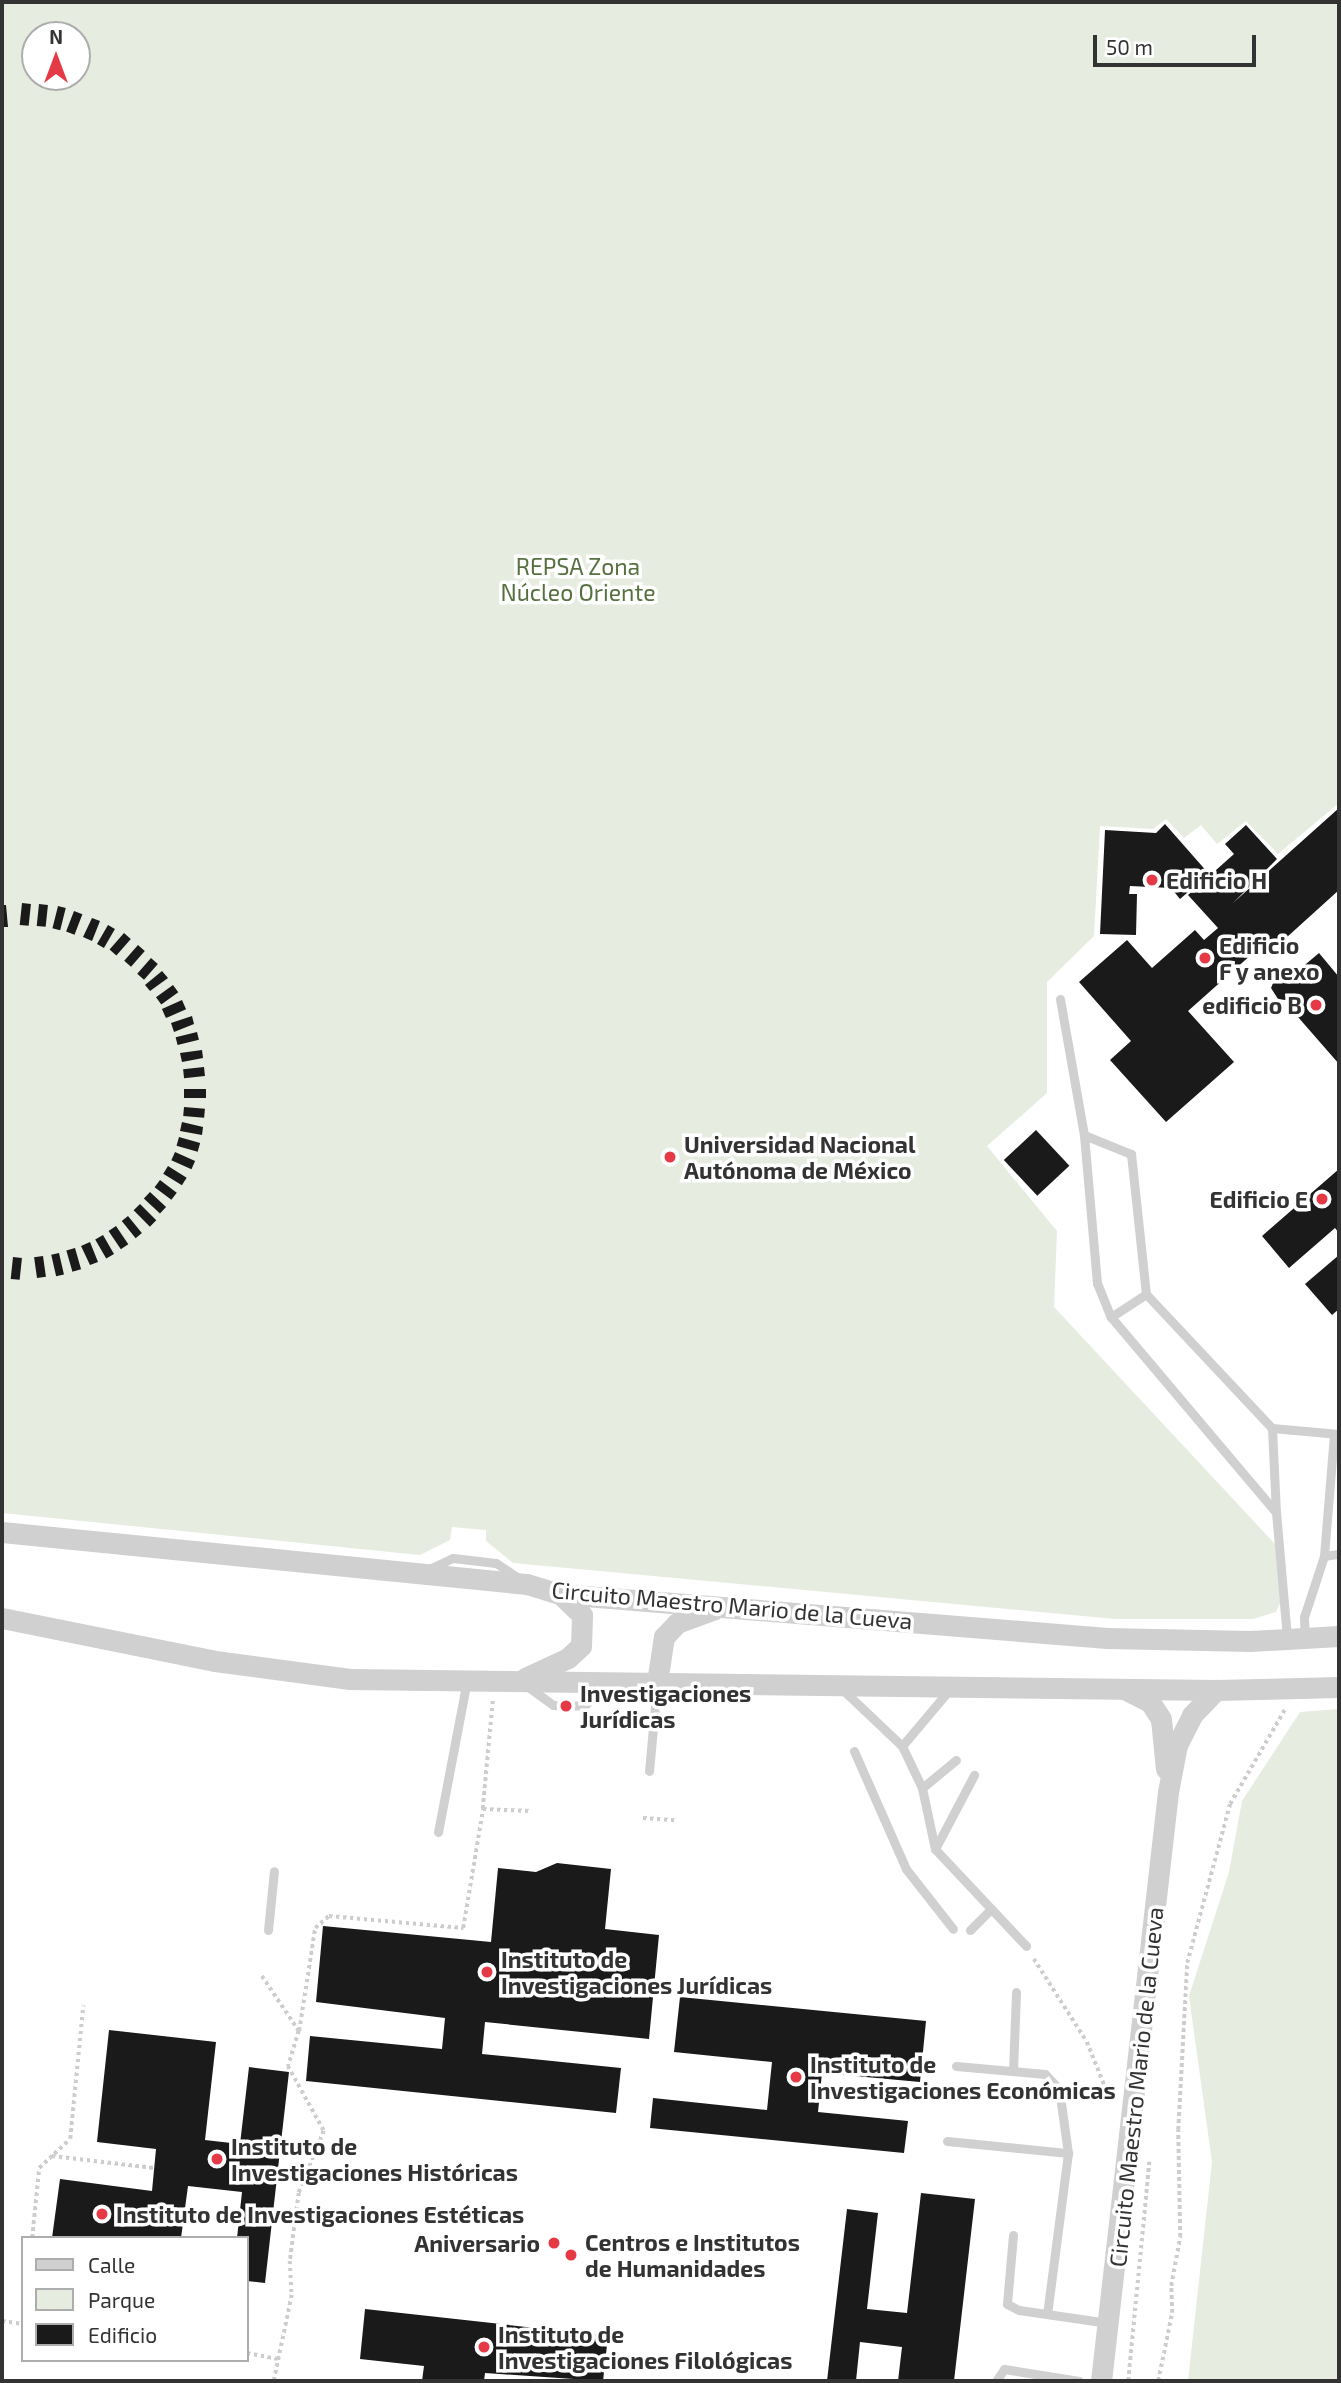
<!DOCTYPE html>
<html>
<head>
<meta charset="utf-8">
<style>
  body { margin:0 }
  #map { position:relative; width:1341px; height:2383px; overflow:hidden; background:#fff; font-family:"Exo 2",sans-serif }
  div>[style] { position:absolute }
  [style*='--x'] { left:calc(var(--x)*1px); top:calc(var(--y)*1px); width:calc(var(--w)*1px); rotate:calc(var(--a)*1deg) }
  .green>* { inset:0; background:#e6ecdf }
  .building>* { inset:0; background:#1a1a1a; transform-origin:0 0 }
  .path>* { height:3.5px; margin-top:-1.75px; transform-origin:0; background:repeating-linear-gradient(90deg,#cdcdcd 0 3.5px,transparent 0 7px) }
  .service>* { height:9px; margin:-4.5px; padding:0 4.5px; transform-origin:4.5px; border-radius:4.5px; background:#d0d0d0 }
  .tertiary>* { height:21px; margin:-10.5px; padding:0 10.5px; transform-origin:10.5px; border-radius:10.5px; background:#d0d0d0 }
  .dots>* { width:19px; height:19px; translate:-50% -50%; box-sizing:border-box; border:4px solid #fff; border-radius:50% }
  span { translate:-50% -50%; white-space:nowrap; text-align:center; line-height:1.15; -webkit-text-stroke:7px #fff; paint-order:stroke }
  .park-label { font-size:23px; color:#56703f }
  .poi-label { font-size:23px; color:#333; font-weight:700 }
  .left { translate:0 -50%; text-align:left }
  .right { translate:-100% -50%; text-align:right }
  .street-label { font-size:23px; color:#333 }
  .frame { position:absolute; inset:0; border:4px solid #333; pointer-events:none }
  .legend { position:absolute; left:21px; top:2236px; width:228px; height:126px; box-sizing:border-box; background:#fff; border:2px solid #adadad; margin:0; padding:9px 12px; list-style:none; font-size:21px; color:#333 }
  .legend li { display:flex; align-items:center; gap:14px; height:35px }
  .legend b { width:35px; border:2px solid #adadad }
  .north { position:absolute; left:21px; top:21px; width:70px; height:70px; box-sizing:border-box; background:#fff; border:2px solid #adadad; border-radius:50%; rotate:0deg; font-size:19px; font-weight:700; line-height:28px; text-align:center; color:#333 }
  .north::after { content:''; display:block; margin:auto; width:24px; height:32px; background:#e63946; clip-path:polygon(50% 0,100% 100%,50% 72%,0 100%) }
  .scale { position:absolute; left:1093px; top:35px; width:163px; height:32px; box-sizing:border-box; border:4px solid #333; border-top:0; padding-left:9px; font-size:21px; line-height:24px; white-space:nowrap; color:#333; -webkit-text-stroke:5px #fff; paint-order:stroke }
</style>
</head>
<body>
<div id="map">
  <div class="green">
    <div style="clip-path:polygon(evenodd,2px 2px,1339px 2px,1339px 803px,1278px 854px,1246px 821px,1217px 844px,1201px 825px,1184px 838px,1166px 819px,1153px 829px,1100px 826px,1094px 936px,1047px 982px,1047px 1093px,987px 1146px,1057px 1231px,1054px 1307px,1275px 1544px,1280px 1603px,1276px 1612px,1253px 1619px,1116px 1619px,513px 1563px,486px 1541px,486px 1530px,452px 1527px,450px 1540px,420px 1555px,2px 1513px,2px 2px,35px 35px,77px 35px,77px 77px,35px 77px,35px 35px)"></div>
    <div style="clip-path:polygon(1339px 1709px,1339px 2381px,1188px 2381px,1212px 2162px,1189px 1996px,1229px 1872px,1242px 1801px,1300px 1712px)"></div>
  </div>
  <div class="building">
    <div style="clip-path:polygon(1339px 808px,1339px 890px,1276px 947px,1261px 946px,1188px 1011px,1234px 1062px,1166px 1122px,1110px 1060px,1131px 1041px,1079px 982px,1127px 940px,1152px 968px,1195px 930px,1204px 940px,1218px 928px,1188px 895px,1234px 854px,1225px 844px,1246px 825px,1277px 859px,1233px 903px)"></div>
    <div style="clip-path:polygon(1165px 824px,1209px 874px,1180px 899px,1171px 888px,1130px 886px,1129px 894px,1137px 894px,1136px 935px,1100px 934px,1105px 830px,1156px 833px)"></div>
    <div style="left:22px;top:903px;width:9px;height:22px;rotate:6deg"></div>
    <div style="left:39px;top:904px;width:9px;height:22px;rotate:6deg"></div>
    <div style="clip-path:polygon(2px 905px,6px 905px,8px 927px,2px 927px)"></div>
    <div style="left:58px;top:906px;width:8px;height:23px;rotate:14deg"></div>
    <div style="left:74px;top:911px;width:9px;height:22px;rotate:21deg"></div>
    <div style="clip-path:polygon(92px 918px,100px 921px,92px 941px,83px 937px)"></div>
    <div style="left:108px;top:925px;width:8px;height:22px;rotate:30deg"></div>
    <div style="left:124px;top:933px;width:9px;height:22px;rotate:41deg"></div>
    <div style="left:138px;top:945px;width:9px;height:21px;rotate:41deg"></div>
    <div style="clip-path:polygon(1319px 953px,1339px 977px,1339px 1064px,1291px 1009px,1292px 1001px,1278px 999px,1271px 988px,1276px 976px,1293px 975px)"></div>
    <div style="left:151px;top:958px;width:9px;height:21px;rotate:41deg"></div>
    <div style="clip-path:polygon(162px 971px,168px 978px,150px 991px,145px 985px)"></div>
    <div style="left:173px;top:985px;width:9px;height:21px;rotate:54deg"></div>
    <div style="left:182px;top:1000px;width:10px;height:22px;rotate:66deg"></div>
    <div style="clip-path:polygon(192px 1016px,194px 1024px,174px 1032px,171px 1023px)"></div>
    <div style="left:197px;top:1032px;width:8px;height:22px;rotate:76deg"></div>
    <div style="clip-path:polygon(202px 1050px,203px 1058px,182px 1062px,180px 1053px)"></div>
    <div style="left:204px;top:1067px;width:9px;height:21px;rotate:84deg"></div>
    <div style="left:206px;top:1089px;width:9px;height:22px;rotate:90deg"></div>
    <div style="left:184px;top:1107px;width:21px;height:9px;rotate:5deg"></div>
    <div style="clip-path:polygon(182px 1122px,203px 1127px,202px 1135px,180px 1131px)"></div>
    <div style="left:1036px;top:1130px;width:49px;height:44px;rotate:47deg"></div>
    <div style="left:179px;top:1137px;width:22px;height:9px;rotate:16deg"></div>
    <div style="left:175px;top:1152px;width:22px;height:9px;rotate:24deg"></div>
    <div style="left:168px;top:1166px;width:22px;height:9px;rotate:32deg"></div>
    <div style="clip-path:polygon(1339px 1169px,1339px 1233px,1335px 1228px,1289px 1268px,1262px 1236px)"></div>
    <div style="left:160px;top:1180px;width:21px;height:9px;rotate:37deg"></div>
    <div style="left:150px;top:1192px;width:22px;height:9px;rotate:43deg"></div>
    <div style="left:140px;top:1204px;width:23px;height:9px;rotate:45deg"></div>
    <div style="left:128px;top:1216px;width:22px;height:8px;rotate:51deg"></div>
    <div style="left:116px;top:1226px;width:22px;height:9px;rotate:56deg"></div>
    <div style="left:103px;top:1235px;width:22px;height:9px;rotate:60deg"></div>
    <div style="clip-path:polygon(90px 1242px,98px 1262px,90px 1265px,81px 1246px)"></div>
    <div style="left:75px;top:1248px;width:22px;height:9px;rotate:74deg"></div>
    <div style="left:59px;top:1253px;width:22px;height:8px;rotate:77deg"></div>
    <div style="clip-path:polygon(1339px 1255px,1339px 1309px,1332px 1315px,1305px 1284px)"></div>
    <div style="left:43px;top:1256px;width:21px;height:9px;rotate:82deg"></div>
    <div style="left:13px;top:1257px;width:9px;height:22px;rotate:6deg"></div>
    <div style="clip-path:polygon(557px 1863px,611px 1869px,605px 1929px,659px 1935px,649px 2039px,485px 2022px,482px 2054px,621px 2068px,616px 2113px,306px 2081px,310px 2036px,442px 2049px,445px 2018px,316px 2002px,323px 1926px,491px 1942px,498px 1868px,536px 1872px)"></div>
    <div style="clip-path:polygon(680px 1997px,926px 2021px,920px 2082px,822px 2073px,818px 2112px,908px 2121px,904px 2153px,650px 2128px,653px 2098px,767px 2110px,772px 2062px,674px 2052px)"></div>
    <div style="clip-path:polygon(109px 2030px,216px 2042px,205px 2140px,240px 2144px,249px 2067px,289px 2072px,265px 2283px,247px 2281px,247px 2238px,237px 2238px,242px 2192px,188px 2186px,181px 2238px,52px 2238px,60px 2179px,152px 2191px,156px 2149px,97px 2142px)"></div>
    <div style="clip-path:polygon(921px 2193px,975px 2199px,954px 2381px,898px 2381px,902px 2347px,860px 2342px,856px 2381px,827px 2381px,847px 2209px,878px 2213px,867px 2309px,907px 2313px)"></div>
    <div style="clip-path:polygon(365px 2309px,608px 2336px,603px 2381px,485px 2373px,484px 2381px,422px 2381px,424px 2366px,360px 2359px)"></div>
  </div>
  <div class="path">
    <div style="--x:493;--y:1701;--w:108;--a:95.3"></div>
    <div style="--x:483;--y:1809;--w:47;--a:2.4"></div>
    <div style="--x:643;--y:1818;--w:32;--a:4"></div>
    <div style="--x:1034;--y:1959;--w:98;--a:57.4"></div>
    <div style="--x:1087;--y:2042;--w:61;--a:68"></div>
    <div style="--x:262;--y:1976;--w:66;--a:56.1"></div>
    <div style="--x:299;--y:2031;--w:37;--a:107"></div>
    <div style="--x:288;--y:2066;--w:74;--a:61"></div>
    <div style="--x:324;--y:2131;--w:67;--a:112"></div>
    <div style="--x:299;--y:2193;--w:69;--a:97.5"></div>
    <div style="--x:290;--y:2261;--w:34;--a:87"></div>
    <div style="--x:292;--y:2295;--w:88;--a:101.8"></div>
    <div style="--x:299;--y:2031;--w:104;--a:-81.2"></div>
    <div style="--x:315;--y:1928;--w:18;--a:-41"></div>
    <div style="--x:329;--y:1916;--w:135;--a:5.1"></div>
    <div style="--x:463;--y:1928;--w:121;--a:-80.5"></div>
    <div style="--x:52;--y:2156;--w:103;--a:6.7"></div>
    <div style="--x:32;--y:2238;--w:70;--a:-84.3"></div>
    <div style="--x:39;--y:2168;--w:42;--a:-43.1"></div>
    <div style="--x:70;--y:2139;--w:134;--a:-84.4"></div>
    <div style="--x:2;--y:2321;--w:21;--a:8"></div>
    <div style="--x:247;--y:2353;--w:31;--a:11"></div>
    <div style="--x:1128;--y:2381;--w:220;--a:-84.5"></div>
    <div style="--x:1158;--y:2381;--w:69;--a:-78.4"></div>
    <div style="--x:1172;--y:2313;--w:27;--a:-92"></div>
    <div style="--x:1171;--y:2286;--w:50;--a:-79.6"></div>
    <div style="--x:1180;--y:2237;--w:107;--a:-91.1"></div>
    <div style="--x:1178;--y:2130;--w:167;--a:-86.9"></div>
    <div style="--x:1187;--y:1963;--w:165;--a:-74.9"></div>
    <div style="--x:1230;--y:1804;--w:110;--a:-59.9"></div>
  </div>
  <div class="service">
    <div style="--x:1060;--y:999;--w:138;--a:80"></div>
    <div style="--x:1084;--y:1135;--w:149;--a:85"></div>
    <div style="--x:1097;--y:1283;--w:37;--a:68"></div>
    <div style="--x:1111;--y:1317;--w:255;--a:49.8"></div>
    <div style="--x:1276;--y:1512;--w:127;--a:85"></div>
    <div style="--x:1084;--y:1135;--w:51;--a:22"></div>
    <div style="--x:1131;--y:1154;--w:141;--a:83.9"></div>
    <div style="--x:1146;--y:1294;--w:184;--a:46.8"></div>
    <div style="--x:1272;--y:1428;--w:67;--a:5.1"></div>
    <div style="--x:1111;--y:1317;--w:42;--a:-33.3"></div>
    <div style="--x:1272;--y:1428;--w:84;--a:87.3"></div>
    <div style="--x:1324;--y:1556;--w:122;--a:-85.3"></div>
    <div style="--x:429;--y:1569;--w:26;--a:-25"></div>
    <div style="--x:453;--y:1558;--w:43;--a:6.6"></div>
    <div style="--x:496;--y:1563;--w:25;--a:34"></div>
    <div style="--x:1305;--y:1638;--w:21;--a:-93"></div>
    <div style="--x:1304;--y:1617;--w:64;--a:-71.8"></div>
    <div style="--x:1324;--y:1556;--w:15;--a:-8"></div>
    <div style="--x:527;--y:1686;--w:32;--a:36"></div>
    <div style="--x:553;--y:1705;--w:13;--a:4"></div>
    <div style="--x:566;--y:1706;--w:19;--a:-3"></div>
    <div style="--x:585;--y:1705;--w:30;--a:-44"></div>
    <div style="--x:843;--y:1690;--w:81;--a:43.5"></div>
    <div style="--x:902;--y:1746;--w:47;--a:64.5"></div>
    <div style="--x:922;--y:1788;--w:62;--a:78"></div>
    <div style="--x:935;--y:1849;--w:133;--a:46.8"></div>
    <div style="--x:902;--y:1746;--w:75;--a:-49.9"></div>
    <div style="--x:854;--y:1751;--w:129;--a:66.2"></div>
    <div style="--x:906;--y:1869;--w:76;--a:51.9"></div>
    <div style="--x:649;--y:1771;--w:87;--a:-84.7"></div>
    <div style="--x:922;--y:1788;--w:44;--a:-39.5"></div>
    <div style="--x:438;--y:1832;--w:155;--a:-79.2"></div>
    <div style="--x:935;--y:1849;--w:84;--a:-62.2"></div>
    <div style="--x:268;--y:1930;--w:59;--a:-84.2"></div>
    <div style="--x:970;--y:1930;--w:27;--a:-45"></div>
    <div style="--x:956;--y:2066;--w:89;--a:5.1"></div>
    <div style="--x:1045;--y:2074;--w:21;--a:47"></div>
    <div style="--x:1059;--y:2089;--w:65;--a:82"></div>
    <div style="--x:1068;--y:2153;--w:162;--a:97.4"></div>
    <div style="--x:1013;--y:2071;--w:79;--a:-87.8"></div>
    <div style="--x:947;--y:2141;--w:122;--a:5.7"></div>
    <div style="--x:1013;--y:2235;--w:69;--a:95"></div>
    <div style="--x:1007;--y:2304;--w:13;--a:27"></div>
    <div style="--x:1019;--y:2310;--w:90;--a:8.3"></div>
    <div style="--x:996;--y:2381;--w:14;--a:-56"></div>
    <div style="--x:1004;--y:2369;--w:76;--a:9.1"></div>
  </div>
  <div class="tertiary">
    <div style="--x:2;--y:1532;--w:528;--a:5.66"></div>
    <div style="--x:527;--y:1584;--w:34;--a:17"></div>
    <div style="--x:560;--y:1594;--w:549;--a:4.6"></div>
    <div style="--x:1107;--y:1638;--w:143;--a:1.2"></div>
    <div style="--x:1250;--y:1641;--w:89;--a:-3.2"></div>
    <div style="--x:2;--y:1618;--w:217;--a:11.4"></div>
    <div style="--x:215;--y:1661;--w:136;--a:7.6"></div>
    <div style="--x:350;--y:1679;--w:866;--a:0.73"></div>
    <div style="--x:1216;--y:1690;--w:123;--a:-1.4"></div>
    <div style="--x:525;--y:1678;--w:47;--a:-24.9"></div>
    <div style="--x:568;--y:1658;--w:18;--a:-43"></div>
    <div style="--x:581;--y:1646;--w:31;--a:-88"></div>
    <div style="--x:582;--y:1615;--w:30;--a:-136"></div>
    <div style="--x:657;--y:1682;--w:46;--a:-81.2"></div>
    <div style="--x:664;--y:1637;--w:19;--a:-47"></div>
    <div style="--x:677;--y:1623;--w:40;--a:-20.2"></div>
    <div style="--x:1126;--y:1690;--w:27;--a:27"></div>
    <div style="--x:1150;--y:1702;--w:20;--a:57"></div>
    <div style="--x:1161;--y:1719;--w:50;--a:84.3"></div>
    <div style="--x:1101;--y:2381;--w:593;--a:-83.51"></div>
    <div style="--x:1168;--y:1792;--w:48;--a:-79.2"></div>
    <div style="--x:1177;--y:1745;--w:34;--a:-63"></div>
    <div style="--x:1192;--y:1715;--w:35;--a:-46"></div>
  </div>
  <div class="dots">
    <div style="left:1152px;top:880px;background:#e63946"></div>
    <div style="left:1205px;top:958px;background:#e63946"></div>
    <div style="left:1316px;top:1005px;background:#e63946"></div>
    <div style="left:670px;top:1157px;background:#e63946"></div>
    <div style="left:1322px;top:1199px;background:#e63946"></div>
    <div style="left:566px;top:1706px;background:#e63946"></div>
    <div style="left:487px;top:1972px;background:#e63946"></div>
    <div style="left:796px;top:2077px;background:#e63946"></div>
    <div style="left:217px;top:2159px;background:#e63946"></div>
    <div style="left:102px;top:2214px;background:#e63946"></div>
    <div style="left:554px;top:2243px;background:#e63946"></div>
    <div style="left:571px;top:2255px;background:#e63946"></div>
    <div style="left:484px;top:2347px;background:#e63946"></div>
  </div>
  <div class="park-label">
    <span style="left:578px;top:579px">REPSA Zona<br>Núcleo Oriente</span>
  </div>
  <div class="poi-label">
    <span class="left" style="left:1166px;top:880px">Edificio H</span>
    <span class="left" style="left:1219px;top:958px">Edificio<br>F y anexo</span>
    <span class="right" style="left:1302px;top:1005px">edificio B</span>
    <span class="left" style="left:684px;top:1157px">Universidad Nacional<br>Autónoma de México</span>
    <span class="right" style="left:1308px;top:1199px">Edificio E</span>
    <span class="left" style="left:580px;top:1706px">Investigaciones<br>Jurídicas</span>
    <span class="left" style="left:501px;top:1972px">Instituto de<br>Investigaciones Jurídicas</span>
    <span class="left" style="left:810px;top:2077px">Instituto de<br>Investigaciones Económicas</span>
    <span class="left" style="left:231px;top:2159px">Instituto de<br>Investigaciones Históricas</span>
    <span class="left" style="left:116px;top:2214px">Instituto de Investigaciones Estéticas</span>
    <span class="left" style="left:585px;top:2255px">Centros e Institutos<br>de Humanidades</span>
    <span class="right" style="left:540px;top:2243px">Aniversario</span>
    <span class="left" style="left:498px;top:2347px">Instituto de<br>Investigaciones Filológicas</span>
  </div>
  <div class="street-label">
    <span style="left:732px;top:1605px;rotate:5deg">Circuito Maestro Mario de la Cueva</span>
    <span style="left:1136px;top:2087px;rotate:-84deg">Circuito Maestro Mario de la Cueva</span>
  </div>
  <div class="frame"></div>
  <ul class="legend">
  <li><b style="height:9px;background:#d0d0d0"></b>Calle</li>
  <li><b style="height:19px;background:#e6ecdf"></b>Parque</li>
  <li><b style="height:19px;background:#1a1a1a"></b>Edificio</li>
  </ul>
  <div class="north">N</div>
  <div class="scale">50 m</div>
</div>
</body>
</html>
